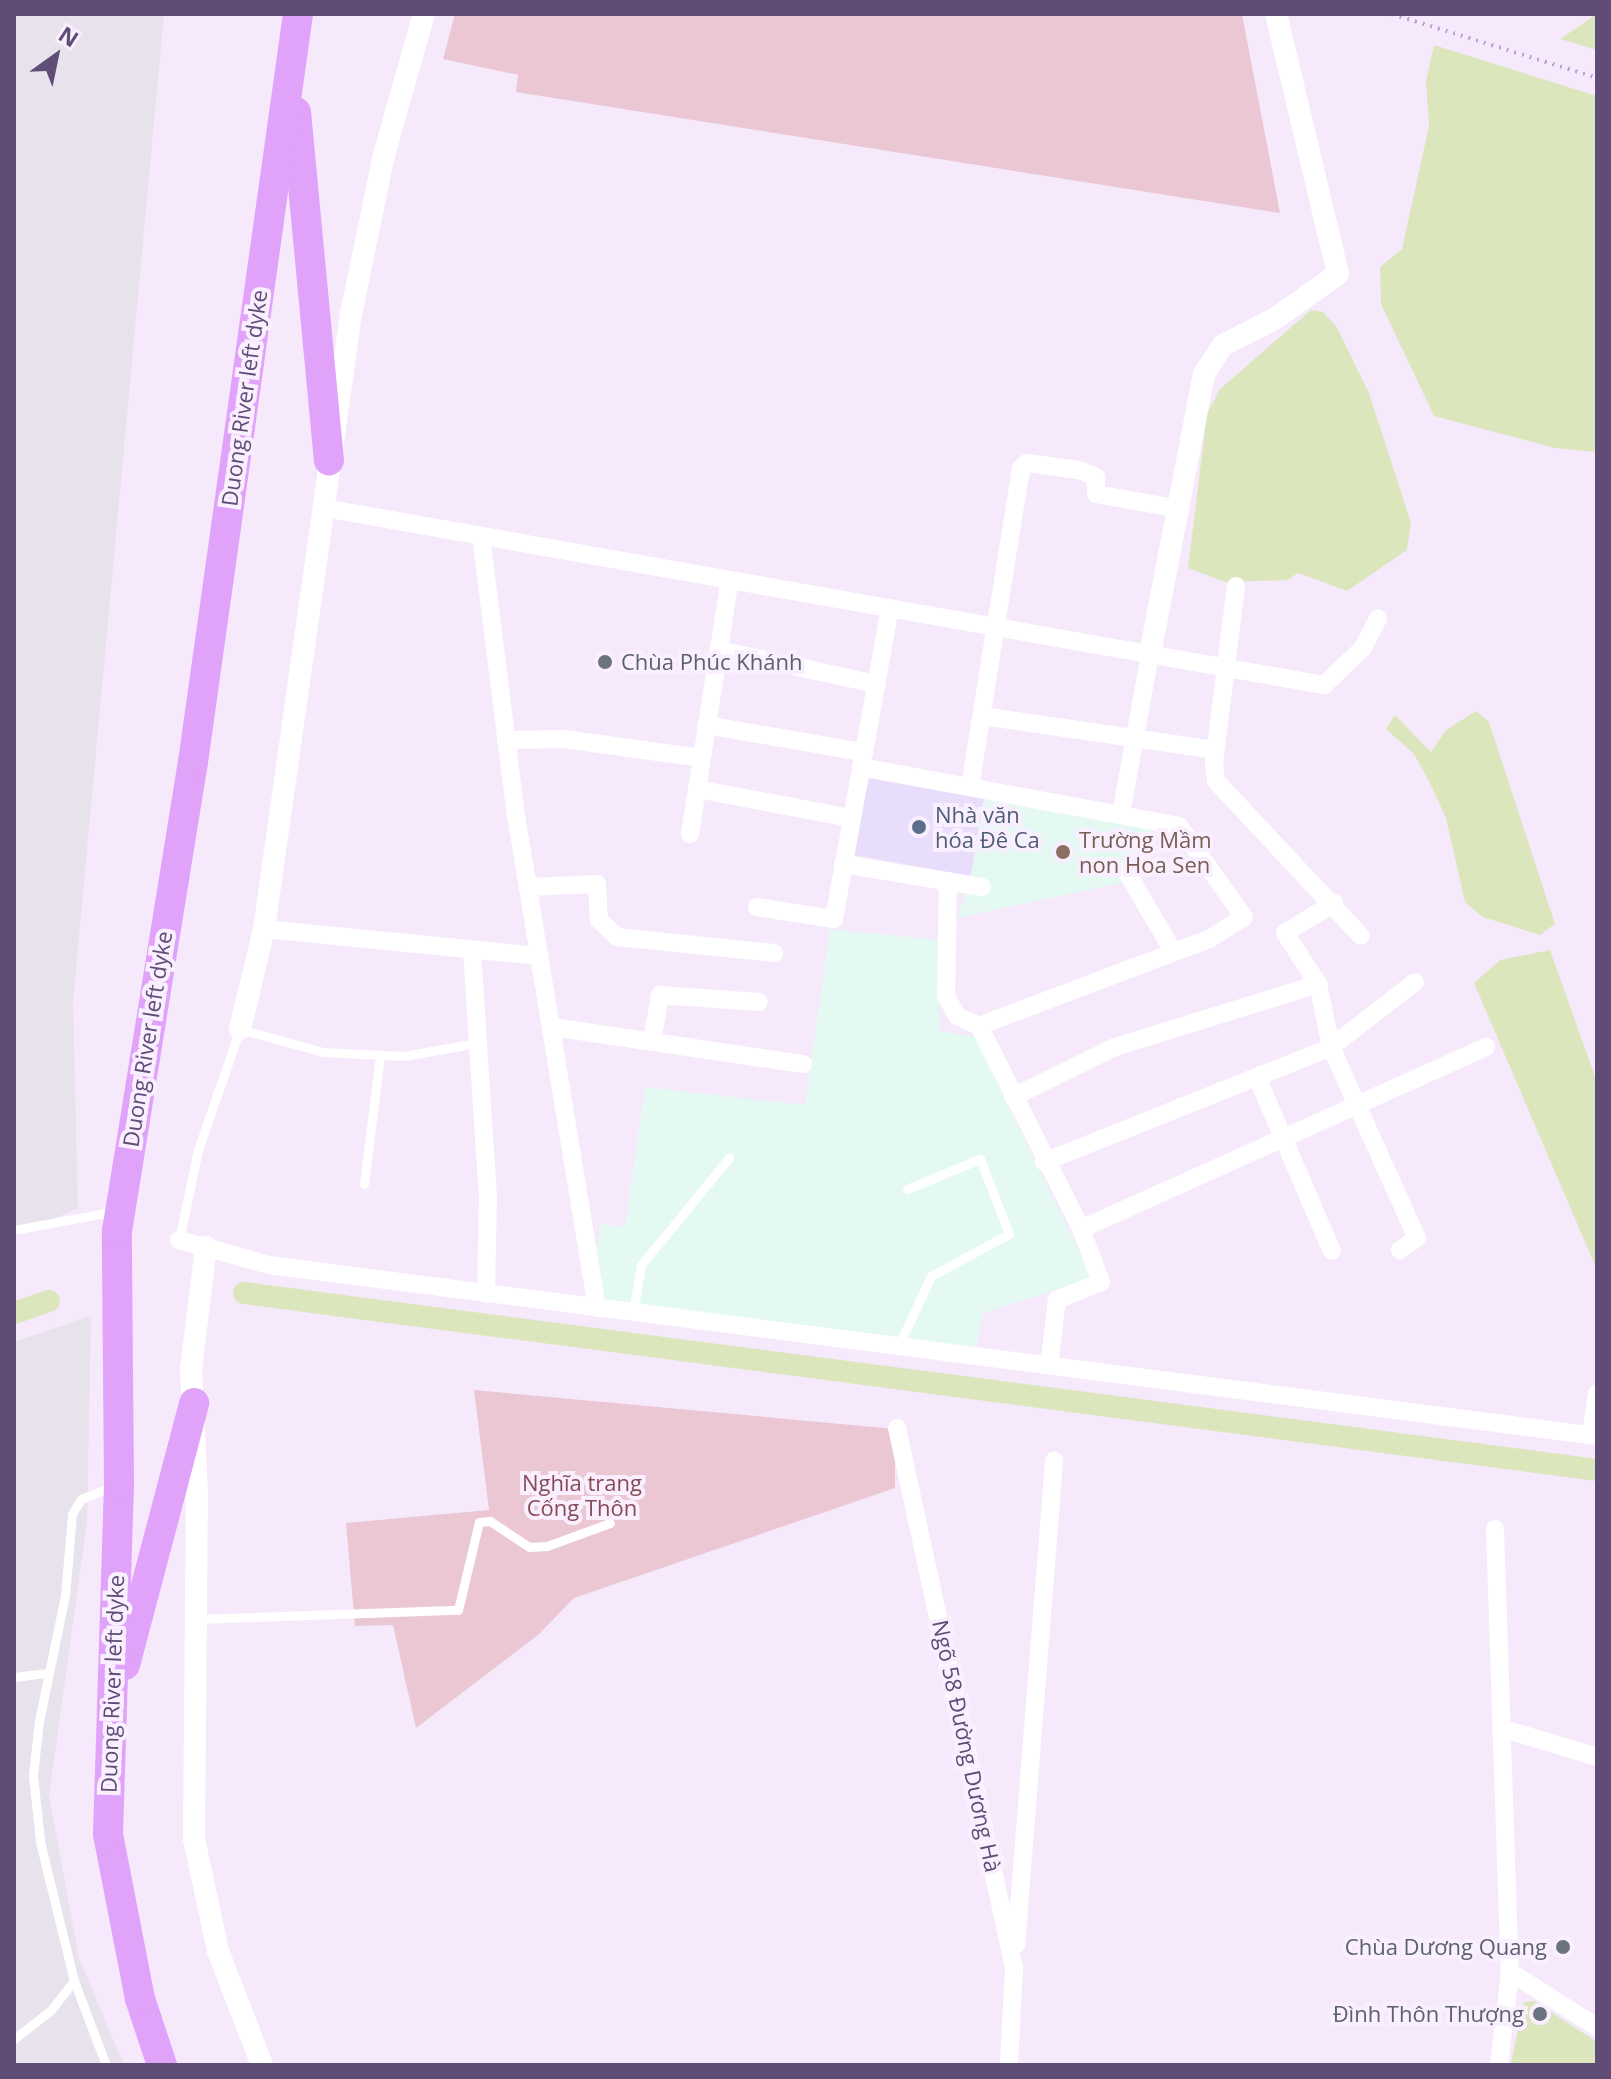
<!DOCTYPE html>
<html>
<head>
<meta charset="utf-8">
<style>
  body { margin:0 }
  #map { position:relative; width:1611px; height:2079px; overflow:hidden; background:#f6e9fc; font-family:"Open Sans",sans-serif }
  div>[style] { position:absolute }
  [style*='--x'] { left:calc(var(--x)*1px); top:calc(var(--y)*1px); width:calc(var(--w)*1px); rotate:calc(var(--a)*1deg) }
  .commercial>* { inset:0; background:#e9ddfc; transform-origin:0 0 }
  .industrial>* { inset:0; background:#e8e2ed }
  .education>* { inset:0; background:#e5f9f3 }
  .green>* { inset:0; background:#eac7d2 }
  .water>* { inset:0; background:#dce6bd }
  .canal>* { height:22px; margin:-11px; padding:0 11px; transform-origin:11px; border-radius:11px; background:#dce6bd }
  .path>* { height:4px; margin-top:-2px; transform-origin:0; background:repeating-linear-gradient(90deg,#bca3d7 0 2px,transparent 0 8px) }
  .service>* { height:9px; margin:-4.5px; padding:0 4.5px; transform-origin:4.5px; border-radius:4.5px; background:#fff }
  .minor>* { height:18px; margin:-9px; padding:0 9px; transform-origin:9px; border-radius:9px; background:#fff }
  .tertiary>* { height:22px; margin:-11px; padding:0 11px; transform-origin:11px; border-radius:11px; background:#fff }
  .primary>* { height:30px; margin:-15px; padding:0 15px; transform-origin:15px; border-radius:15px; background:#e1a3f9 }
  .dots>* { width:22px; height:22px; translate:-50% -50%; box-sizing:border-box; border:4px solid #faefff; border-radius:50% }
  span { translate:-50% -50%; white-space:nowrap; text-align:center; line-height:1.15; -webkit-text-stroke:8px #faefff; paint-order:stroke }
  .street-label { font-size:22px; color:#5f4c77 }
  .worship-label { font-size:22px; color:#5b616d }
  .left { translate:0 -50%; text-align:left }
  .right { translate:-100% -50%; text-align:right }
  .service-label { font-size:22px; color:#4e5e75 }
  .education-label { font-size:22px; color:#785e54 }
  .park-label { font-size:22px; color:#884a57 }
  .frame { position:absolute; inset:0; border:16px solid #5f4c77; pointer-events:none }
  .north { position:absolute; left:16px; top:16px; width:80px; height:80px; -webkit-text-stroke:6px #faefff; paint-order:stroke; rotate:33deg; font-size:22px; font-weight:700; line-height:32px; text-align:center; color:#5f4c77 }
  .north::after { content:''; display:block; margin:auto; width:28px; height:36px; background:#5f4c77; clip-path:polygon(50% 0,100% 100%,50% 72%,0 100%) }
</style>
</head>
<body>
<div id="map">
  <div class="commercial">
    <div style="left:866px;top:778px;width:120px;height:78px;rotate:10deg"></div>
  </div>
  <div class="industrial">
    <div style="clip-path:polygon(14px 14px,164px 14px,73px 1002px,78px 1208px,14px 1237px)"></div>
    <div style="clip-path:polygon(91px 1316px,87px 1522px,49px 1796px,79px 1958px,124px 2065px,14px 2065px,14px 1342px)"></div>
  </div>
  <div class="education">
    <div style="clip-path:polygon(984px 799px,1152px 829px,1149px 877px,957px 918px,971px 876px)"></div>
    <div style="clip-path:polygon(830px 929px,938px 940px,940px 1031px,975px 1037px,1092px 1279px,983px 1313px,975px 1355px,592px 1298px,600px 1224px,625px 1227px,645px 1087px,805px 1105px)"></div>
  </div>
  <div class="green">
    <div style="clip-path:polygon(455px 14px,1242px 14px,1280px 213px,516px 92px,518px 75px,443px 59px)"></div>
    <div style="clip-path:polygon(474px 1390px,895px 1429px,895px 1488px,574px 1598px,538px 1635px,416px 1728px,393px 1625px,355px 1626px,346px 1523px,489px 1510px)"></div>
  </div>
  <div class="water">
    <div style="clip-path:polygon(1597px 14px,1597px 50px,1560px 39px)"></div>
    <div style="clip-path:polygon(1434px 45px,1597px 96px,1597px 452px,1555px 448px,1434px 416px,1381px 304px,1380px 267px,1402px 249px,1429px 126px,1426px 81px)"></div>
    <div style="clip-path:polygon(1311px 310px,1323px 312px,1336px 326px,1369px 393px,1411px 523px,1407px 550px,1347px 591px,1298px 573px,1287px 580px,1225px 582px,1188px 568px,1207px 414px,1220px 389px)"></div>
    <div style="clip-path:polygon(1476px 711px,1489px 722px,1555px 924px,1540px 935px,1483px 917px,1465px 902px,1446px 818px,1430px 783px,1414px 754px,1386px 729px,1395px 715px,1431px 752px,1446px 730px)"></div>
    <div style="clip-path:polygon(1550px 950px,1597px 1082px,1597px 1270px,1474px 983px,1500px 960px)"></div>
    <div style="clip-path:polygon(1534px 2001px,1597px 2042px,1597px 2065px,1511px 2063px,1524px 2002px)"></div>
  </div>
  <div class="canal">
    <div style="--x:244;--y:1293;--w:1365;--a:7.45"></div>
    <div style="--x:14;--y:1313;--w:37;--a:-19"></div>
  </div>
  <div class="path">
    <div style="--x:1392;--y:14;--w:215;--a:17.3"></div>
  </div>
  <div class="service">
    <div style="--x:364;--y:1184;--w:130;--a:-82.9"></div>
    <div style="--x:14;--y:1230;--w:105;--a:-10.5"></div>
    <div style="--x:179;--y:1240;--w:92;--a:-78.1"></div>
    <div style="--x:198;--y:1150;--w:128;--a:-70.9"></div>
    <div style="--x:240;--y:1029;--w:86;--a:15.5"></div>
    <div style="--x:323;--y:1052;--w:81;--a:2.8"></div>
    <div style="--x:404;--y:1056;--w:74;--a:-10.1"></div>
    <div style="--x:633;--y:1313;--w:49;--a:-80.5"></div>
    <div style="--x:641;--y:1265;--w:139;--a:-50.6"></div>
    <div style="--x:898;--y:1347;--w:78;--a:-65.1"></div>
    <div style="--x:931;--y:1276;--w:89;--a:-28.3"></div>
    <div style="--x:1009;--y:1234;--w:80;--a:-111.1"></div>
    <div style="--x:980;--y:1159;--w:79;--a:157.7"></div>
    <div style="--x:196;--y:1619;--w:262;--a:-2"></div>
    <div style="--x:458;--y:1610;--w:90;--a:-76.6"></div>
    <div style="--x:479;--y:1522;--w:11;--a:-5"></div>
    <div style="--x:490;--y:1521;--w:47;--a:33.7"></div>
    <div style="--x:529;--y:1547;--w:18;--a:-3"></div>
    <div style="--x:547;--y:1546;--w:67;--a:-20.1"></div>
    <div style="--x:14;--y:1677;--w:34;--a:-7"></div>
    <div style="--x:14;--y:2039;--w:47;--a:-38.1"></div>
    <div style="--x:51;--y:2010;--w:37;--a:-52"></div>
    <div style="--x:106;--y:2065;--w:90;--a:-110.9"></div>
    <div style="--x:74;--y:1981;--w:144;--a:-103.7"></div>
    <div style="--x:40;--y:1841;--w:66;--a:-96.1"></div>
    <div style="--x:33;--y:1775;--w:54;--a:-83.7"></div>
    <div style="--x:39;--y:1721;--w:128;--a:-78.3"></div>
    <div style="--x:65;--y:1596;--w:82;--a:-85.1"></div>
    <div style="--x:72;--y:1514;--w:17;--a:-59"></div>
    <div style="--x:81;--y:1499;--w:34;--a:-21"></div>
  </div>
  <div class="minor">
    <div style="--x:324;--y:508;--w:1016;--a:10.04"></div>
    <div style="--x:1324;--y:685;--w:54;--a:-43.5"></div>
    <div style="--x:1363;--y:648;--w:33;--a:-63"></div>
    <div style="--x:481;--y:536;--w:275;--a:82.9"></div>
    <div style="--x:515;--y:809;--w:506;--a:80.67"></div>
    <div style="--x:1236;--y:586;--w:177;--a:97.1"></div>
    <div style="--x:1214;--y:762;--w:19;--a:84"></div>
    <div style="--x:1216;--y:781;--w:212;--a:46.9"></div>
    <div style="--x:719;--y:650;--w:161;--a:12.2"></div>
    <div style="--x:982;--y:716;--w:235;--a:8.3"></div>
    <div style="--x:706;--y:725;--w:159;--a:9.8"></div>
    <div style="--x:506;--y:740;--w:58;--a:-1"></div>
    <div style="--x:564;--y:739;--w:138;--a:7.9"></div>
    <div style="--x:861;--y:767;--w:323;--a:10.5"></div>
    <div style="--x:1179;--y:826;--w:112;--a:54.5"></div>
    <div style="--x:1244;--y:917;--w:41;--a:147.8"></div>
    <div style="--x:1209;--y:939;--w:246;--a:159.3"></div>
    <div style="--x:970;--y:787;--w:323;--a:-80.9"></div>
    <div style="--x:1021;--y:468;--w:8;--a:-40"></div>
    <div style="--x:1027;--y:463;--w:52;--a:7.7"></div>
    <div style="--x:1079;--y:470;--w:18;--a:22"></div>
    <div style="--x:1096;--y:477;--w:17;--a:90"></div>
    <div style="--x:1096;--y:494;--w:84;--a:10.2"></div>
    <div style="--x:697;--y:789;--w:157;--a:10.7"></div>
    <div style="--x:1121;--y:814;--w:163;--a:-79.7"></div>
    <div style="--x:690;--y:834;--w:257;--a:-81.1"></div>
    <div style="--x:843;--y:864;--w:141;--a:9.4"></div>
    <div style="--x:1126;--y:871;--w:93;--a:59.6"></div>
    <div style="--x:948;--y:881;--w:115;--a:91"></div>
    <div style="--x:946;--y:996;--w:23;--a:61"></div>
    <div style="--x:957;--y:1016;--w:24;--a:24"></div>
    <div style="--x:979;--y:1026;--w:227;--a:63.3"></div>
    <div style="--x:1081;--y:1229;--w:57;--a:69.3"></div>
    <div style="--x:1101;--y:1282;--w:48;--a:157.8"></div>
    <div style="--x:1057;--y:1300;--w:66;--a:96.9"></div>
    <div style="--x:528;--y:887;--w:69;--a:-2.5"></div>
    <div style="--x:597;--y:884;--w:36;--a:87"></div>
    <div style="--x:599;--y:920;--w:25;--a:43"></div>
    <div style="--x:617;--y:937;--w:158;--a:5.8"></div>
    <div style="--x:1334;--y:903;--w:57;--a:148.5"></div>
    <div style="--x:1285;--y:933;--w:61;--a:57.1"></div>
    <div style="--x:1318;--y:984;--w:64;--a:78.3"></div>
    <div style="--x:1331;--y:1047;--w:209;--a:65.8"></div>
    <div style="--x:1417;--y:1238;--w:21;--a:145"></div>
    <div style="--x:757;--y:907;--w:78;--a:8.9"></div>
    <div style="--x:834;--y:919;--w:316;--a:-79.8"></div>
    <div style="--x:264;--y:929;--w:277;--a:5.6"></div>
    <div style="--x:472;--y:951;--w:248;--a:86.3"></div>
    <div style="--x:488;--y:1198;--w:96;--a:91.2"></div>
    <div style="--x:552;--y:1027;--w:254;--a:8.4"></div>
    <div style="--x:652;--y:1041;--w:47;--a:-80.1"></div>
    <div style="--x:660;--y:995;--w:99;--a:4"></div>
    <div style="--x:1257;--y:1077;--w:189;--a:66.7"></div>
    <div style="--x:1013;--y:1097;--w:114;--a:-26.1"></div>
    <div style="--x:1115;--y:1047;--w:213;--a:-17.2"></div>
    <div style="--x:1044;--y:1162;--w:309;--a:-21.8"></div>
    <div style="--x:1331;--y:1047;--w:106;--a:-37.7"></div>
    <div style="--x:1081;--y:1229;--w:444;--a:-24.2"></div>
    <div style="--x:179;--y:1240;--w:93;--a:15.5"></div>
    <div style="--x:269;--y:1265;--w:1339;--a:7.34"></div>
    <div style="--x:897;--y:1428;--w:553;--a:77.77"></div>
    <div style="--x:1014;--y:1968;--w:97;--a:93"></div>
    <div style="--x:1591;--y:1435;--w:42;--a:-81.9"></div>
    <div style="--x:1495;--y:1529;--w:443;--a:88.1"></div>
    <div style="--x:1510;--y:1972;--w:94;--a:96.7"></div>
    <div style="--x:1501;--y:1728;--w:100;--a:16.8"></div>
    <div style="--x:1016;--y:1945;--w:486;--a:-85.5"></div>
    <div style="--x:1510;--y:1972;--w:103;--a:32.3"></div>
  </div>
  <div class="tertiary">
    <div style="--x:1150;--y:654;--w:285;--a:-79.1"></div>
    <div style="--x:1204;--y:374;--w:35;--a:-57"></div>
    <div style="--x:1223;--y:345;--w:59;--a:-27"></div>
    <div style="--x:1276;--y:318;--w:76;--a:-35.4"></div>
    <div style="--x:1338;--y:274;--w:267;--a:-103.4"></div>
    <div style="--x:240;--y:1029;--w:103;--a:-76.5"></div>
    <div style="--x:264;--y:929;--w:621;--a:-81.95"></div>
    <div style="--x:351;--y:314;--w:162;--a:-78.3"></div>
    <div style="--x:384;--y:155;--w:147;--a:-74.2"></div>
    <div style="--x:206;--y:1247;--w:123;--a:97"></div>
    <div style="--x:191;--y:1369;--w:121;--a:87.2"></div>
    <div style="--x:197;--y:1490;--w:349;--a:90.5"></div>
    <div style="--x:194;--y:1839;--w:115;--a:77.9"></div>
    <div style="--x:218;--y:1951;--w:122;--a:68.9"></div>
  </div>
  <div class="primary">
    <div style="--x:296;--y:112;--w:350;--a:84.6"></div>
    <div style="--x:125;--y:1665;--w:271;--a:-75.2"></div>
    <div style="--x:162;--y:2065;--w:70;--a:-108.4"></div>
    <div style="--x:140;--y:1999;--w:168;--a:-101"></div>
    <div style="--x:108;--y:1834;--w:349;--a:-88.2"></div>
    <div style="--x:119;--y:1485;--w:254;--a:-90.5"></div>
    <div style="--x:117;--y:1231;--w:475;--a:-80.8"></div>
    <div style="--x:193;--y:762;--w:755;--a:-82.01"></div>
  </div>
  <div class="dots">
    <div style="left:605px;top:662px;background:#6b7280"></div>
    <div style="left:919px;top:827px;background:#5c6f8a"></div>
    <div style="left:1063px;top:852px;background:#8d6e63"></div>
    <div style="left:1563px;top:1947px;background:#6b7280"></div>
    <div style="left:1540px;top:2014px;background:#6b7280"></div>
  </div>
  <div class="street-label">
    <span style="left:244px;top:398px;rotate:-82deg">Duong River left dyke</span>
    <span style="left:147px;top:1039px;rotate:-81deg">Duong River left dyke</span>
    <span style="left:112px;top:1684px;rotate:-88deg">Duong River left dyke</span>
    <span style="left:967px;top:1746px;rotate:78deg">Ngõ 58 Đường Dương Hà</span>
  </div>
  <div class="worship-label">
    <span class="left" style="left:621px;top:662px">Chùa Phúc Khánh</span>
    <span class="right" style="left:1547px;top:1947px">Chùa Dương Quang</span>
    <span class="right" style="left:1524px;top:2014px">Đình Thôn Thượng</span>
  </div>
  <div class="service-label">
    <span class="left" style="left:935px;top:827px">Nhà văn<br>hóa Đê Ca</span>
  </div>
  <div class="education-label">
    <span class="left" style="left:1079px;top:852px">Trường Mầm<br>non Hoa Sen</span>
  </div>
  <div class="park-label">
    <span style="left:582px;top:1495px">Nghĩa trang<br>Cống Thôn</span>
  </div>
  <div class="frame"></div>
  <div class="north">N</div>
</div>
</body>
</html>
